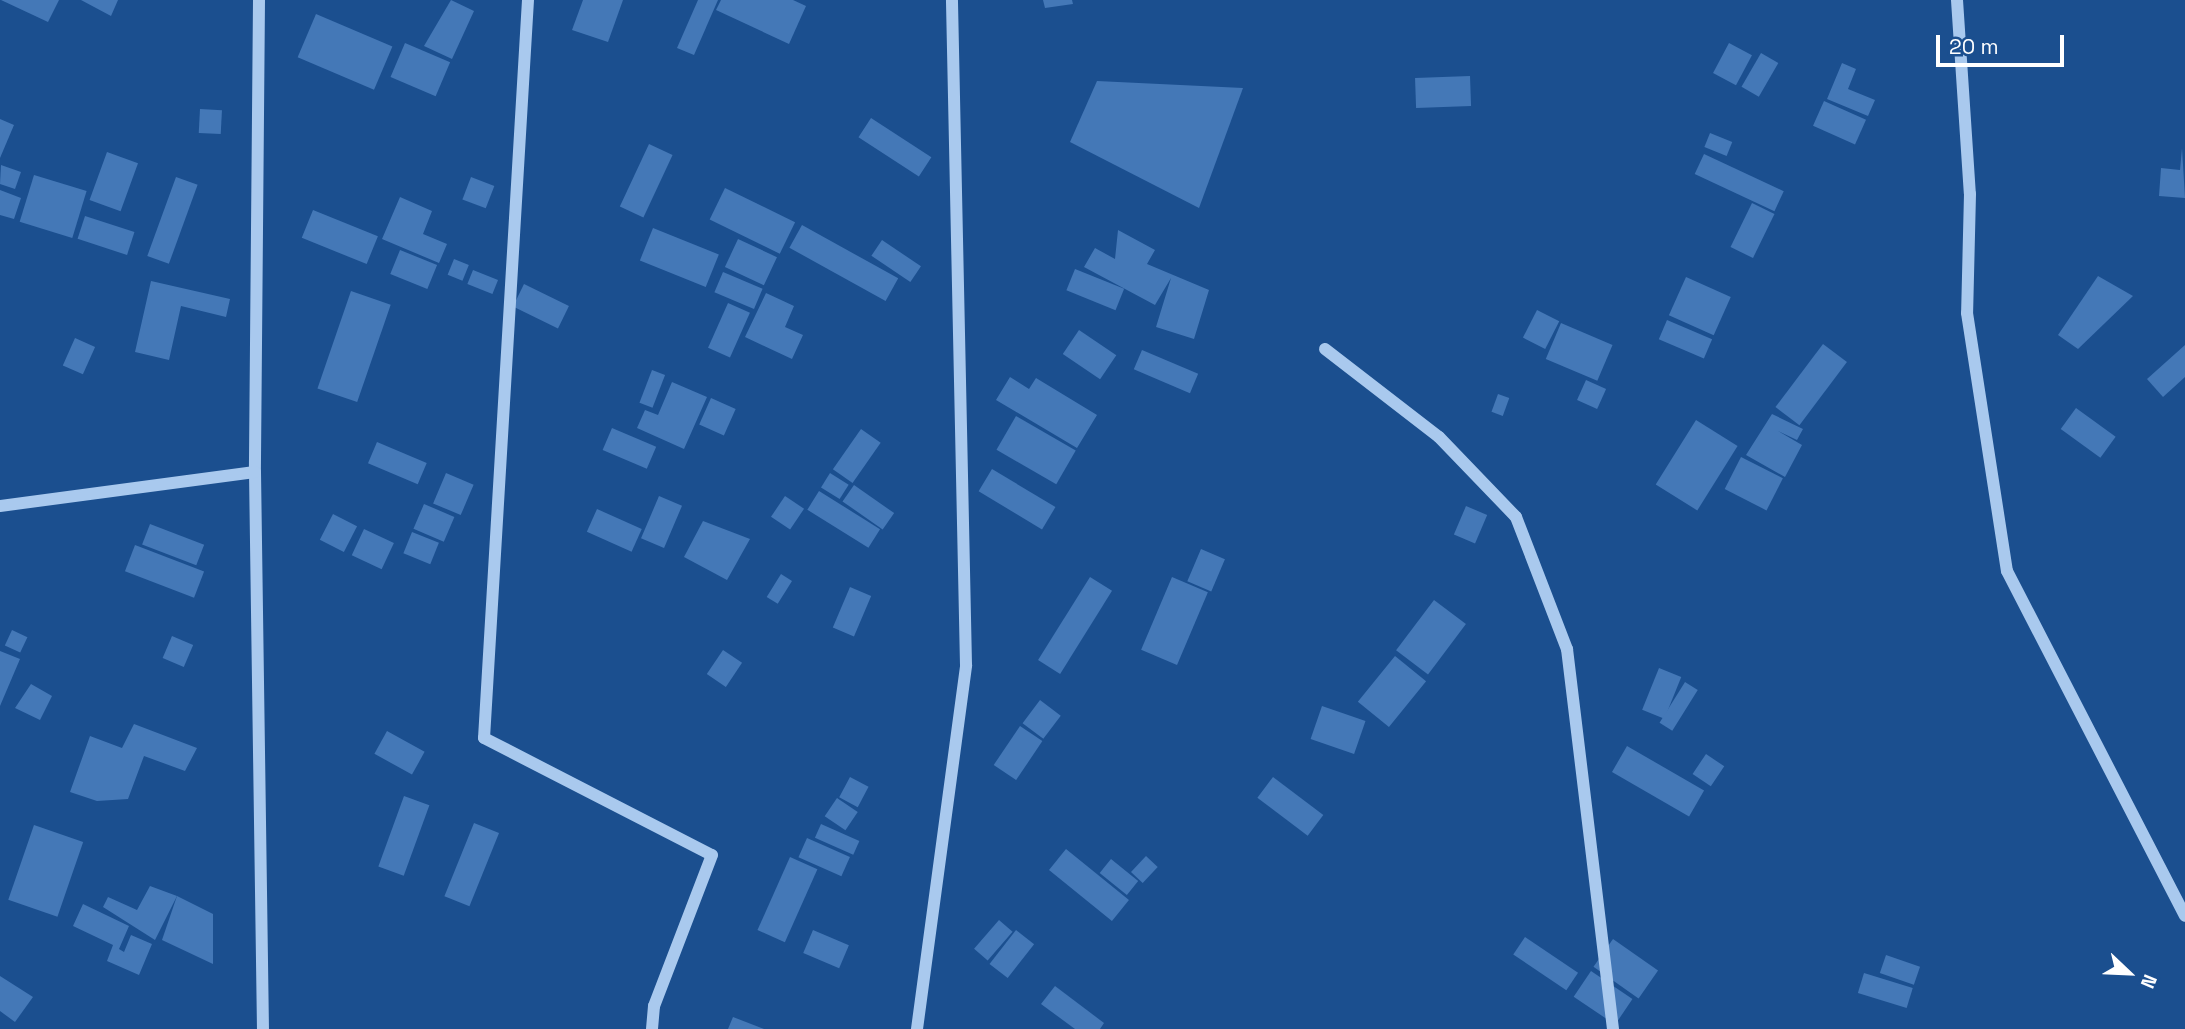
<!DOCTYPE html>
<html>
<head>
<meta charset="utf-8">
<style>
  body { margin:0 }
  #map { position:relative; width:2185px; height:1029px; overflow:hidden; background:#1b4f8f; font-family:"Space Grotesk",sans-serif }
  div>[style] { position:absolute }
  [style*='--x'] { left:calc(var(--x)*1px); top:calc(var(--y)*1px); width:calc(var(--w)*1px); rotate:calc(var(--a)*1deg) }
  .building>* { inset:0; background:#4478b7; transform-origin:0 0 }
  .minor>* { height:12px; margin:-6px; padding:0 6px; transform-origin:6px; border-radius:6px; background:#a9c9ee }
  span { translate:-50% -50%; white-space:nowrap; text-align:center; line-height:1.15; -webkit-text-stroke:7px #1b4f8f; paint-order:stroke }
  .north { position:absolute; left:2094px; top:938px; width:70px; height:70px; -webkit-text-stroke:5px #1b4f8f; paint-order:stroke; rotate:113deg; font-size:19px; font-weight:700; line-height:28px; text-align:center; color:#fff }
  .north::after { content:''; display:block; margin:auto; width:24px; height:32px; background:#fff; clip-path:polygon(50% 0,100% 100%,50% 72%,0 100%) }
  .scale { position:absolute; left:1936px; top:35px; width:128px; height:32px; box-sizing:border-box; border:4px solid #fff; border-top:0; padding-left:9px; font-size:21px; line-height:24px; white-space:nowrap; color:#fff; -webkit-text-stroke:5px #1b4f8f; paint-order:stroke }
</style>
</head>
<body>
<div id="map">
  <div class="building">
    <div style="clip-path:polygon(1px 0,59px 0,48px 22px)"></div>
    <div style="clip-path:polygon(81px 0,118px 0,111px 16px)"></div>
    <div style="clip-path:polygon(451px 0,474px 11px,452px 59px,424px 46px)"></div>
    <div style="clip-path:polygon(583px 0,623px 0,608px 42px,572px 30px)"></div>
    <div style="clip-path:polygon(698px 0,718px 0,694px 55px,677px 48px)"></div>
    <div style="clip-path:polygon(721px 0,793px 0,806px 6px,789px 44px,716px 10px)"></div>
    <div style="clip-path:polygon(1043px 0,1072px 0,1073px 4px,1045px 8px)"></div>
    <div style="left:316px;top:14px;width:83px;height:47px;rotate:23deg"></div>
    <div style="left:405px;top:43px;width:49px;height:37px;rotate:23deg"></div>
    <div style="left:1729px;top:43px;width:26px;height:34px;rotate:28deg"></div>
    <div style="left:1761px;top:53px;width:20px;height:39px;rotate:30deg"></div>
    <div style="clip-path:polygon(1842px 63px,1856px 69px,1848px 89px,1875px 100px,1868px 116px,1827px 99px)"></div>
    <div style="left:1470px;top:76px;width:30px;height:55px;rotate:88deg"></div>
    <div style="clip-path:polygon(1097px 81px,1243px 88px,1199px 208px,1070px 142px)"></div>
    <div style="left:1824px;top:101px;width:46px;height:27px;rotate:24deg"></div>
    <div style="left:200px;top:109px;width:22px;height:24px;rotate:3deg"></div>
    <div style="left:871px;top:118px;width:72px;height:23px;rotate:33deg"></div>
    <div style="clip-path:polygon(0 119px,14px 125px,0 158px)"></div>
    <div style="left:1710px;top:133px;width:24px;height:15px;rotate:22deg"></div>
    <div style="left:649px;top:144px;width:26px;height:69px;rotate:25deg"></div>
    <div style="clip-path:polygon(2182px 148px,2185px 198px,2159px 196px,2161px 168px,2180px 170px)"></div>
    <div style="left:107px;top:152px;width:33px;height:51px;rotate:20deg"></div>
    <div style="left:1704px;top:154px;width:88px;height:22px;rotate:25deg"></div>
    <div style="clip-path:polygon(1px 165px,21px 172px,15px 189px,0 184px)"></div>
    <div style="left:34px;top:175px;width:55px;height:49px;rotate:17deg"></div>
    <div style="left:176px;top:177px;width:23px;height:84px;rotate:20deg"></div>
    <div style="left:471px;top:177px;width:25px;height:24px;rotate:21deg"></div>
    <div style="left:725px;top:188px;width:78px;height:35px;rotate:26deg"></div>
    <div style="clip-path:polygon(0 190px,21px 198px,14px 219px,0 215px)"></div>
    <div style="clip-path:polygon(400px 197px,432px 211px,423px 234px,447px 244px,439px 263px,382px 239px)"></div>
    <div style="left:1752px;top:203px;width:25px;height:49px;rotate:26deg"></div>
    <div style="left:313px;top:210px;width:70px;height:30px;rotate:22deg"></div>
    <div style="left:85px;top:216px;width:52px;height:24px;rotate:18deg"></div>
    <div style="left:802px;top:225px;width:110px;height:26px;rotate:29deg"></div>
    <div style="left:653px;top:228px;width:71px;height:35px;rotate:22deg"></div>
    <div style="clip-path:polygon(1118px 230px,1155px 250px,1147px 264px,1209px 290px,1194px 339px,1156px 327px,1171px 278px,1155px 305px,1084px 267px,1095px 248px,1115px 259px)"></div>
    <div style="left:738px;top:239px;width:43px;height:31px;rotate:25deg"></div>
    <div style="left:882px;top:240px;width:47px;height:19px;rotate:34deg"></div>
    <div style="left:400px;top:250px;width:40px;height:26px;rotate:22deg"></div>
    <div style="left:454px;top:259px;width:16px;height:17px;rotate:22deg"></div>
    <div style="left:1075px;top:269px;width:53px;height:23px;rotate:22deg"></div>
    <div style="left:473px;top:270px;width:27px;height:15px;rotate:22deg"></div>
    <div style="left:723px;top:272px;width:43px;height:22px;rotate:23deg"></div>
    <div style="clip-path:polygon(2098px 276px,2133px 296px,2078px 349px,2058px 335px)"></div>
    <div style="left:1686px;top:277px;width:49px;height:42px;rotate:24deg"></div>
    <div style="clip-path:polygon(151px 281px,230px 299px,226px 317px,181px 306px,169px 360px,135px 352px)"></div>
    <div style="left:524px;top:284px;width:50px;height:25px;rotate:26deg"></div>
    <div style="left:351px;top:291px;width:42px;height:103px;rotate:19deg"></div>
    <div style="clip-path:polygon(766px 293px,794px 306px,785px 327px,803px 335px,792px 359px,745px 337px)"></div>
    <div style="left:728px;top:303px;width:24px;height:49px;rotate:24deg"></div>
    <div style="left:1537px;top:310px;width:25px;height:31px;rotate:27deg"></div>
    <div style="left:1667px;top:320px;width:49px;height:21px;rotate:23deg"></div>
    <div style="left:1561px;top:323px;width:56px;height:39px;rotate:23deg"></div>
    <div style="left:1079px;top:330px;width:45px;height:29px;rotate:34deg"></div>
    <div style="left:75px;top:338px;width:22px;height:30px;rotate:24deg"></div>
    <div style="left:1823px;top:344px;width:30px;height:79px;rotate:37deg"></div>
    <div style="clip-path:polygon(2185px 345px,2185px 377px,2163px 397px,2147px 379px)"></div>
    <div style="left:1142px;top:350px;width:61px;height:21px;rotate:23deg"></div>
    <div style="left:652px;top:370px;width:14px;height:35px;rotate:21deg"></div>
    <div style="clip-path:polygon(1010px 377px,1029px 389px,1036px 378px,1097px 415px,1077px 448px,996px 400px)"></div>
    <div style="left:1586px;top:380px;width:22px;height:22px;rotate:24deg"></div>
    <div style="clip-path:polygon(672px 382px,707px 397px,684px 449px,637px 428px,645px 410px,658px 415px)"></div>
    <div style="left:1498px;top:394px;width:12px;height:19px;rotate:20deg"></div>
    <div style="left:711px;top:398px;width:27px;height:29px;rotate:24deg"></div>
    <div style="left:2076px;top:408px;width:49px;height:26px;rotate:36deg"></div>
    <div style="clip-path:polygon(1772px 414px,1803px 429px,1797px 440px,1778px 431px,1802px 445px,1785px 477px,1746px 455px)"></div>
    <div style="left:1016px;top:416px;width:69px;height:39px;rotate:30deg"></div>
    <div style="left:1696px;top:420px;width:49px;height:76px;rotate:32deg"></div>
    <div style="left:612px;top:428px;width:48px;height:24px;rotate:23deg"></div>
    <div style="left:861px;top:429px;width:24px;height:49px;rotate:35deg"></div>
    <div style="left:377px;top:442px;width:54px;height:23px;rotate:23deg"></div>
    <div style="left:1741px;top:457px;width:47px;height:36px;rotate:27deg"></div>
    <div style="left:992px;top:469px;width:74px;height:26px;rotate:31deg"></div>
    <div style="left:446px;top:473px;width:30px;height:33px;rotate:23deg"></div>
    <div style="left:830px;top:473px;width:22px;height:17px;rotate:32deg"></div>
    <div style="left:854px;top:485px;width:49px;height:20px;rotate:35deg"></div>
    <div style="left:819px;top:491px;width:72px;height:22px;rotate:32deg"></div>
    <div style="left:659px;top:496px;width:25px;height:46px;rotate:23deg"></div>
    <div style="left:785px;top:496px;width:23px;height:25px;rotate:34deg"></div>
    <div style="left:424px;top:504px;width:33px;height:27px;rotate:23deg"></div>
    <div style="left:1466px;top:506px;width:23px;height:31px;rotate:23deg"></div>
    <div style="left:597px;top:509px;width:49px;height:25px;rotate:24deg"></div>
    <div style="left:333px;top:514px;width:27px;height:29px;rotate:27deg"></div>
    <div style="clip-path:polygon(703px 521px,750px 539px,727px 580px,684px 557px)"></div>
    <div style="left:150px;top:524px;width:58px;height:22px;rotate:21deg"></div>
    <div style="left:364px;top:529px;width:33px;height:29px;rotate:25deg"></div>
    <div style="left:412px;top:532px;width:29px;height:23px;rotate:22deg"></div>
    <div style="left:135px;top:545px;width:74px;height:28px;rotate:21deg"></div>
    <div style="left:1201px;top:549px;width:26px;height:35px;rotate:23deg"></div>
    <div style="left:781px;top:574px;width:13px;height:27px;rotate:32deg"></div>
    <div style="left:1090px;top:577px;width:26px;height:98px;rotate:32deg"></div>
    <div style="left:1172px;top:577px;width:39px;height:79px;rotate:23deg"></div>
    <div style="left:850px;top:587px;width:23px;height:44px;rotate:23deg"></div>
    <div style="left:1434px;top:600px;width:40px;height:63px;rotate:37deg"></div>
    <div style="left:12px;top:630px;width:17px;height:17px;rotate:25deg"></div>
    <div style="left:172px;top:636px;width:23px;height:24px;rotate:23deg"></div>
    <div style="left:723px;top:650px;width:23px;height:29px;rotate:34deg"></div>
    <div style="clip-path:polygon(0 651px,20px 659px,0 706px)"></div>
    <div style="left:1395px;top:656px;width:40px;height:59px;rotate:39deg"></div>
    <div style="left:1659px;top:668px;width:24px;height:45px;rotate:22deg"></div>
    <div style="left:1685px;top:682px;width:15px;height:48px;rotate:32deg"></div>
    <div style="clip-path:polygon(31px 684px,52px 696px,40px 720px,15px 708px)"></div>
    <div style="left:1040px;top:700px;width:26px;height:29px;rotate:37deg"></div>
    <div style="left:1322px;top:706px;width:46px;height:35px;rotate:19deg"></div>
    <div style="clip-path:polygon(134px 724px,197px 748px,185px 771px,144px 756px,128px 799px,97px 801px,70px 792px,90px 736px,122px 748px)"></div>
    <div style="left:1020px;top:726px;width:27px;height:47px;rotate:34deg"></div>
    <div style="left:387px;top:731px;width:43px;height:26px;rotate:29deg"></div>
    <div style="left:1627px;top:746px;width:89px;height:30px;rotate:30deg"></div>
    <div style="left:1706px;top:754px;width:22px;height:24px;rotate:34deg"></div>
    <div style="left:850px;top:777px;width:21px;height:23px;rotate:28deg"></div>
    <div style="left:1273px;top:777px;width:63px;height:26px;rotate:37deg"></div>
    <div style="left:404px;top:796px;width:27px;height:75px;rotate:20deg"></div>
    <div style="left:837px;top:798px;width:25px;height:22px;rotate:34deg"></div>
    <div style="left:474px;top:823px;width:27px;height:79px;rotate:22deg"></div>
    <div style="left:821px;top:824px;width:42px;height:15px;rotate:24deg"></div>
    <div style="left:34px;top:825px;width:52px;height:79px;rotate:19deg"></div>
    <div style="left:807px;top:838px;width:47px;height:21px;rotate:24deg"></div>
    <div style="left:1066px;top:849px;width:81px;height:27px;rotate:39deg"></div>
    <div style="left:1146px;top:856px;width:16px;height:22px;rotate:43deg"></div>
    <div style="left:790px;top:857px;width:30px;height:80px;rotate:24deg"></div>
    <div style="left:1111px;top:859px;width:35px;height:18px;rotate:39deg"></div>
    <div style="clip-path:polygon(150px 886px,177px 896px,155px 940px,103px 907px,108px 897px,137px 910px)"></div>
    <div style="clip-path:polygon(177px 896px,213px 914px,213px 964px,162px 940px)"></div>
    <div style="clip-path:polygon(83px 904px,129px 926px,119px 949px,124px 952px,131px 935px,152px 944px,139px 975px,107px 961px,113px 945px,73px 926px)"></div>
    <div style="left:999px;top:920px;width:18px;height:38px;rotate:41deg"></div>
    <div style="left:813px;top:930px;width:39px;height:25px;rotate:23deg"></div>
    <div style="left:1016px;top:930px;width:23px;height:43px;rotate:38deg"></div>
    <div style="left:1525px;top:937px;width:64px;height:21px;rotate:34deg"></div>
    <div style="left:1613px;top:939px;width:55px;height:34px;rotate:35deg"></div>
    <div style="left:1886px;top:955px;width:36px;height:19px;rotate:19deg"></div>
    <div style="left:1591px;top:971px;width:50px;height:31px;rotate:34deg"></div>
    <div style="left:1864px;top:973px;width:51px;height:21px;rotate:17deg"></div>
    <div style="clip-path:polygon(0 976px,33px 997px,15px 1022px,0 1011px)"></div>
    <div style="clip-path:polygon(1055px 986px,1104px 1023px,1100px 1029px,1075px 1029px,1041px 1004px)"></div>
    <div style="clip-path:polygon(733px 1017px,764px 1029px,728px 1029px)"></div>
  </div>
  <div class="minor">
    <div style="--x:259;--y:0;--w:472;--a:90.5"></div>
    <div style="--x:255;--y:472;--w:557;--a:89.18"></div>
    <div style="--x:528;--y:0;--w:739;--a:93.41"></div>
    <div style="--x:484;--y:738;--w:256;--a:27.2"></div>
    <div style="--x:712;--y:855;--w:162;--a:111"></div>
    <div style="--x:654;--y:1006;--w:23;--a:95"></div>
    <div style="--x:1957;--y:0;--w:194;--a:86.2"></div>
    <div style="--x:1970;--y:194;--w:119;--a:91.4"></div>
    <div style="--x:1967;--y:313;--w:261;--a:81.2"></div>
    <div style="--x:2007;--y:571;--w:388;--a:62.7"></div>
    <div style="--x:1325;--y:349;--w:144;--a:37.7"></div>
    <div style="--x:1439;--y:437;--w:111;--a:46.1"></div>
    <div style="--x:1516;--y:517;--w:142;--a:68.9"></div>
    <div style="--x:1567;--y:649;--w:383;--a:83.1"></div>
    <div style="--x:0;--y:506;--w:257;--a:-7.6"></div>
    <div style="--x:917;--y:1029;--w:367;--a:-82.3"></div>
    <div style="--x:966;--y:665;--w:665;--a:-91.21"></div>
  </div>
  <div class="north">N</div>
  <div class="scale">20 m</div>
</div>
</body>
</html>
